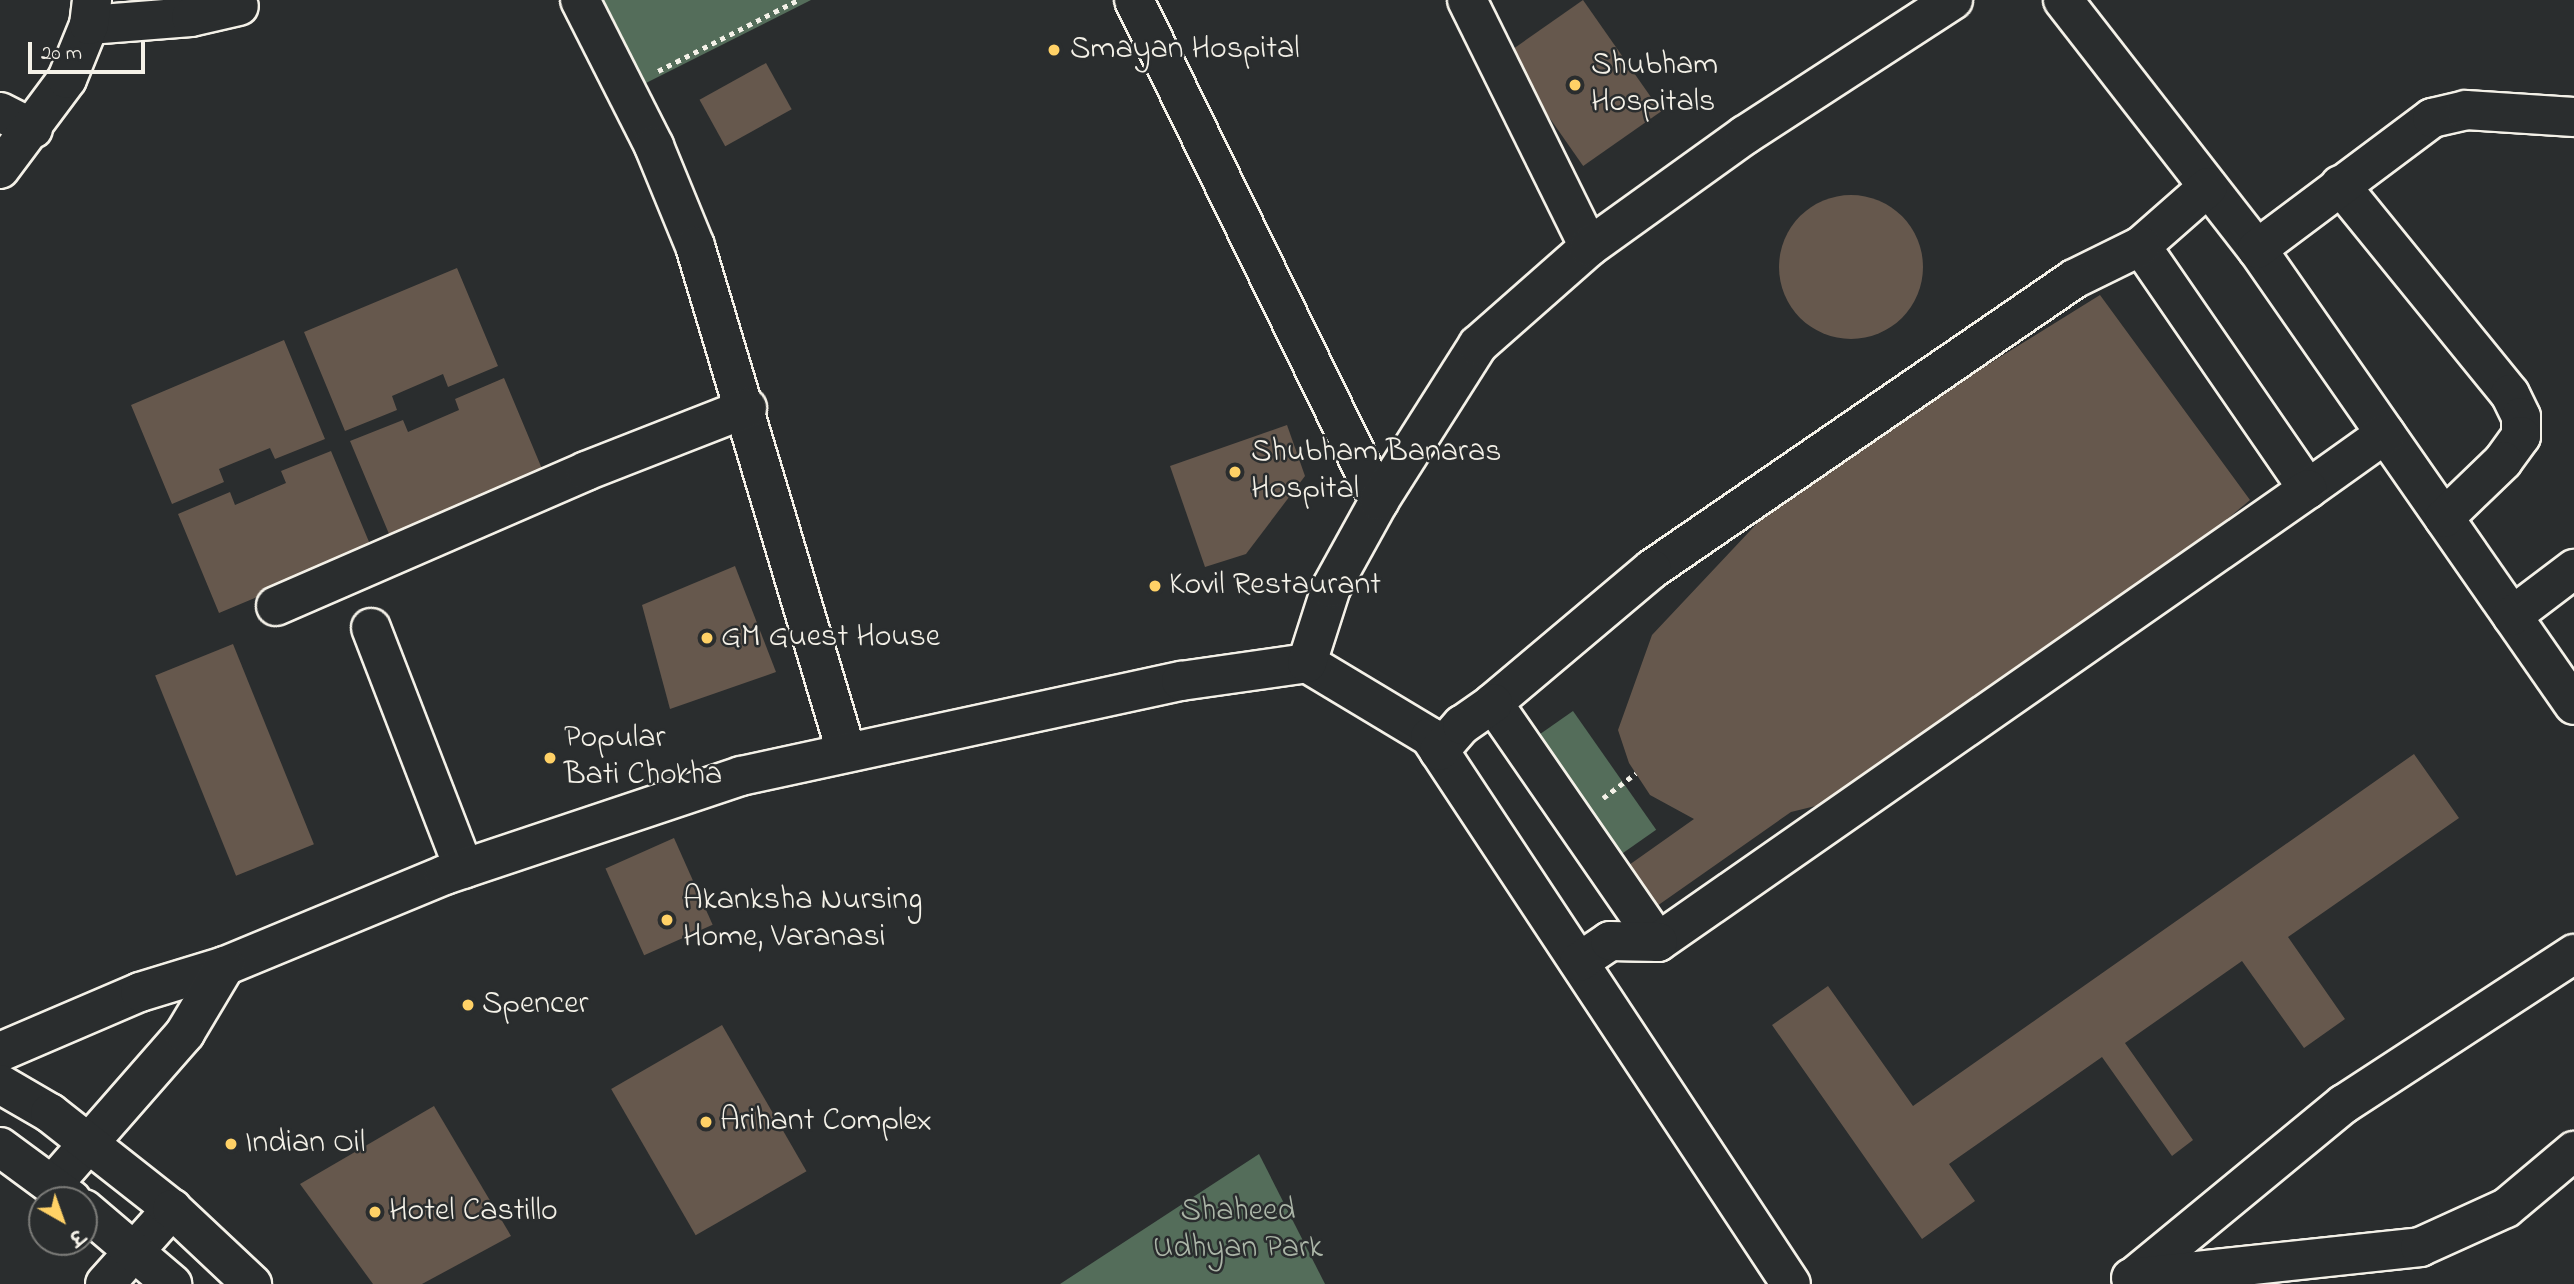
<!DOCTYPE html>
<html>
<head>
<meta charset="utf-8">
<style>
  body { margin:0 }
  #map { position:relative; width:2574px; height:1284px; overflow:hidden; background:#2a2d2e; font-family:"Indie Flower","Playpen Sans Deva",sans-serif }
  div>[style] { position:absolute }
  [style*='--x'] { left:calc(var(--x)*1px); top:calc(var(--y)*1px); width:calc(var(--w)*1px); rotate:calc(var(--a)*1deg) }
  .green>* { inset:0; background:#546d5a; transform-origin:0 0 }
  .building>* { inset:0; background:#66584d; transform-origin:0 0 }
  .round { border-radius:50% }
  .path>* { height:4.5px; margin-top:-2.25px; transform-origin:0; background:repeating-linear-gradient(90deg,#f4f1e8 0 5px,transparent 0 10px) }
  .roads { filter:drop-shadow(2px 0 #f4f1e8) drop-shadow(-2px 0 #f4f1e8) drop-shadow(0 2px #f4f1e8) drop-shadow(0 -2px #f4f1e8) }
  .minor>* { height:38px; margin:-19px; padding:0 19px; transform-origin:19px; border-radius:19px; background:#2a2d2e }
  .major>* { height:38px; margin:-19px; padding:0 19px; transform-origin:19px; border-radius:19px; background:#2a2d2e }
  .dots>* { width:19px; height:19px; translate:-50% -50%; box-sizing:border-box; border:4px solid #2a2d2e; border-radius:50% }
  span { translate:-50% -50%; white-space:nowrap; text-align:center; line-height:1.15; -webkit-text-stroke:5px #2a2d2e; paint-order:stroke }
  .poi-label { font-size:32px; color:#f4f1e8 }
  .left { translate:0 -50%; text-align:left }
  .park-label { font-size:32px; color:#acb6a8 }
  .north { position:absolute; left:28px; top:1186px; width:70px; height:70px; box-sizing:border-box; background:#2a2d2e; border:2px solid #7b7b78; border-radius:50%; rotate:140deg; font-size:19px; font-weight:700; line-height:28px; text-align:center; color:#f4f1e8 }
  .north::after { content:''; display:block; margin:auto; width:24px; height:32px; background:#ffd166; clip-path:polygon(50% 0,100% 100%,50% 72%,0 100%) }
  .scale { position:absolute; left:28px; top:42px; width:117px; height:32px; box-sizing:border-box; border:4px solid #f4f1e8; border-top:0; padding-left:9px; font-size:21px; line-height:24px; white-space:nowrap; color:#f4f1e8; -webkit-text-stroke:5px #2a2d2e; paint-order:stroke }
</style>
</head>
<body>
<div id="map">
  <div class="green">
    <div style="clip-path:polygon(600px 0,811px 0,642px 85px)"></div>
    <div style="left:1573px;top:711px;width:145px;height:44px;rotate:55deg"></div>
    <div style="clip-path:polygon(1259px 1154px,1325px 1284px,1060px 1284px)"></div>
  </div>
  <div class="building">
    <div style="left:1583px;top:0;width:136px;height:95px;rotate:55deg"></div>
    <div style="left:766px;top:63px;width:53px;height:76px;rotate:61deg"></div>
    <div class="round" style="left:1779px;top:195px;width:144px;height:144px"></div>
    <div style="clip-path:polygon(457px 268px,498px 366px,448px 387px,443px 374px,392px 396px,397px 410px,345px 431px,304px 332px)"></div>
    <div style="clip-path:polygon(2100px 295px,2250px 500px,2144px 589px,1848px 798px,1791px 812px,1657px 906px,1629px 865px,1694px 819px,1650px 795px,1629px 763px,1618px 730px,1652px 635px,1764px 516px,1879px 432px)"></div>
    <div style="clip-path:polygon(284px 340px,325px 439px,275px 459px,270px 448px,219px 469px,224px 482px,172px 504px,131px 405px)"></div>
    <div style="clip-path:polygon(504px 378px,545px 476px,392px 541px,350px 441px,403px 420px,408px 432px,459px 410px,455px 399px)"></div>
    <div style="clip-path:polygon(1287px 425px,1305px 476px,1246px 554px,1205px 567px,1170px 466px)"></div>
    <div style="clip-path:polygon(331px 451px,372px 549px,219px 613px,178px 514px,230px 492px,235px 505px,286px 483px,281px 471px)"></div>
    <div style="clip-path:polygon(735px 566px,776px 672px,670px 709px,642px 605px)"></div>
    <div style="left:233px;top:644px;width:216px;height:84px;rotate:68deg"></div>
    <div style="clip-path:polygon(2414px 754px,2459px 818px,2288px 937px,2345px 1019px,2304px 1048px,2242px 961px,2125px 1043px,2193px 1140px,2172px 1156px,2102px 1057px,1949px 1164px,1975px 1201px,1922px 1239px,1772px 1025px,1828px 986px,1913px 1106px)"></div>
    <div style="left:674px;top:838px;width:95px;height:75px;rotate:66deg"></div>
    <div style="left:722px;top:1025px;width:169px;height:128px;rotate:60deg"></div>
    <div style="clip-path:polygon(434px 1106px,511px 1236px,422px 1284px,373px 1284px,300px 1184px)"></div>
  </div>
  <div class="path">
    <div style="--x:658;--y:71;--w:157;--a:-26.9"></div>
    <div style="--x:1603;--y:798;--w:41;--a:-37.1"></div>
  </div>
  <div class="roads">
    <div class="minor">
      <div style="--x:580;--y:0;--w:164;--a:63.1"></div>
      <div style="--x:654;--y:146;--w:108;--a:67.7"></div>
      <div style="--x:695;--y:246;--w:527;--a:73.35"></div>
      <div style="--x:1134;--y:0;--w:558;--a:63.94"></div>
      <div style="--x:1467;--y:0;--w:275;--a:63.7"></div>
      <div style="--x:2063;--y:0;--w:316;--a:52.1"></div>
      <div style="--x:2257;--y:249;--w:555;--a:55.19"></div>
      <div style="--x:89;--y:25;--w:102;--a:-4.5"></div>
      <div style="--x:191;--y:17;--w:49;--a:-12.9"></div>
      <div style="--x:0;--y:112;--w:37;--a:27"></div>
      <div style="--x:0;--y:169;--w:112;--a:-53.3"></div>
      <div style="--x:67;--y:79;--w:58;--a:-67.8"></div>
      <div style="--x:89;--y:25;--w:25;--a:-83"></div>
      <div style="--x:2340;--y:185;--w:269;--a:50.9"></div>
      <div style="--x:2510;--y:394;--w:25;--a:64"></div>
      <div style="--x:2521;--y:417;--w:19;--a:90"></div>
      <div style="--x:2521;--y:436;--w:31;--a:126"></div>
      <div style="--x:2503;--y:461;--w:82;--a:136"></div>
      <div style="--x:2208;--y:187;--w:89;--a:138.6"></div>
      <div style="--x:2141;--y:246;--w:295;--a:55.5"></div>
      <div style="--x:2308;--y:489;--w:95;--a:-35.5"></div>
      <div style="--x:2141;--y:246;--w:75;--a:153.8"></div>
      <div style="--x:2074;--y:279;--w:512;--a:145.5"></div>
      <div style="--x:1652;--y:569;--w:208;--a:139.9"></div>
      <div style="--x:1493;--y:703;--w:290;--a:55.4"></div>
      <div style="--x:1658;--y:942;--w:792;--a:-34.87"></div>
      <div style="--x:2257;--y:249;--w:219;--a:-36.8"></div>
      <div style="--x:2432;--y:118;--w:35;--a:-13"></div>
      <div style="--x:2466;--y:110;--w:108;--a:3.7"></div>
      <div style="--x:276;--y:606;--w:338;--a:-23.5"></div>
      <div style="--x:586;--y:471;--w:173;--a:-21.4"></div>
      <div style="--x:2512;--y:616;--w:78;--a:-37.2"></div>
      <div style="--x:371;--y:628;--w:258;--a:68.9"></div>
      <div style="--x:1307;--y:663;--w:144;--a:31"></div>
      <div style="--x:1430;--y:737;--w:655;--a:56.58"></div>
      <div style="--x:1439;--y:751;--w:35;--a:-49"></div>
      <div style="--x:1462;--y:725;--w:38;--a:-35"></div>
      <div style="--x:1579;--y:962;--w:37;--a:-34"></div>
      <div style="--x:1610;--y:941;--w:48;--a:1.2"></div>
      <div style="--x:0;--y:1052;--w:152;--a:-23.2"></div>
      <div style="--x:140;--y:992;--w:89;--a:-17"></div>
      <div style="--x:225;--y:966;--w:238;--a:-22.5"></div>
      <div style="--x:445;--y:875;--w:312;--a:-18.5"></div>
      <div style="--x:741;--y:776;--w:450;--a:-12.2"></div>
      <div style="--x:1181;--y:681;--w:127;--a:-8.1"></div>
      <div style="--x:1307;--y:663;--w:79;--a:-72.3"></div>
      <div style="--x:1331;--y:588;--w:99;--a:-61.1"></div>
      <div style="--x:1379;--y:501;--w:185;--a:-57.6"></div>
      <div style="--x:1478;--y:345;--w:148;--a:-41.4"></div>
      <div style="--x:1589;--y:247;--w:192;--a:-35.7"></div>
      <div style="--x:1745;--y:135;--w:248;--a:-33"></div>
      <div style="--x:53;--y:1184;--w:201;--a:-48.8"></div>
      <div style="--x:185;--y:1033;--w:78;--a:-59.2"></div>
      <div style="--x:2135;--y:1276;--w:271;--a:-39.5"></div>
      <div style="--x:2344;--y:1104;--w:275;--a:-33.1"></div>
      <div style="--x:2131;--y:1278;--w:291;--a:-6.1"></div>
      <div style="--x:2420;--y:1247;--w:94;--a:-24.4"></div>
      <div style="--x:2506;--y:1208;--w:89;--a:-40"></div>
      <div style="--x:105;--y:1284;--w:101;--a:-48.2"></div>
    </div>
    <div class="major">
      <div style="--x:0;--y:1084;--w:58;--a:30.1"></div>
      <div style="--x:50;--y:1113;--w:155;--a:38.2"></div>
      <div style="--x:172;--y:1209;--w:110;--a:43.2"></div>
      <div style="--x:0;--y:1147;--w:89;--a:36.4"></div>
      <div style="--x:84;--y:1209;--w:116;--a:40.4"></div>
    </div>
  </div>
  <div class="dots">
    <div style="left:1054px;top:50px;background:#ffd166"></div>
    <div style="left:1575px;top:85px;background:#ffd166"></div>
    <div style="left:1235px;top:472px;background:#ffd166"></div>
    <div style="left:1155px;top:586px;background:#ffd166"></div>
    <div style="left:707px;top:638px;background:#ffd166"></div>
    <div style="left:550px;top:758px;background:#ffd166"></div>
    <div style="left:667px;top:920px;background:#ffd166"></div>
    <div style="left:468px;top:1005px;background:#ffd166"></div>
    <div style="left:706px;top:1122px;background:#ffd166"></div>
    <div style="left:231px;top:1144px;background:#ffd166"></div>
    <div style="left:375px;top:1212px;background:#ffd166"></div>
  </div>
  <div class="poi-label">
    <span class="left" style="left:1070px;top:50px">Smayan Hospital</span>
    <span class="left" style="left:1591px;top:85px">Shubham<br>Hospitals</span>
    <span class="left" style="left:1251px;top:472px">Shubham Banaras<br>Hospital</span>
    <span class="left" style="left:1169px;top:586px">Kovil Restaurant</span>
    <span class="left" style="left:721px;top:638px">GM Guest House</span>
    <span class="left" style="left:564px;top:758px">Popular<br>Bati Chokha</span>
    <span class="left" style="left:683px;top:920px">Akanksha Nursing<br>Home, Varanasi</span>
    <span class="left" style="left:482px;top:1005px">Spencer</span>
    <span class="left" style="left:720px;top:1122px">Arihant Complex</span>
    <span class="left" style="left:245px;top:1144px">Indian Oil</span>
    <span class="left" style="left:389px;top:1212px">Hotel Castillo</span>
  </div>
  <div class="park-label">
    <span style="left:1238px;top:1231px">Shaheed<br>Udhyan Park</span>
  </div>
  <div class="north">उ</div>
  <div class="scale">20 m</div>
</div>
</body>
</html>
